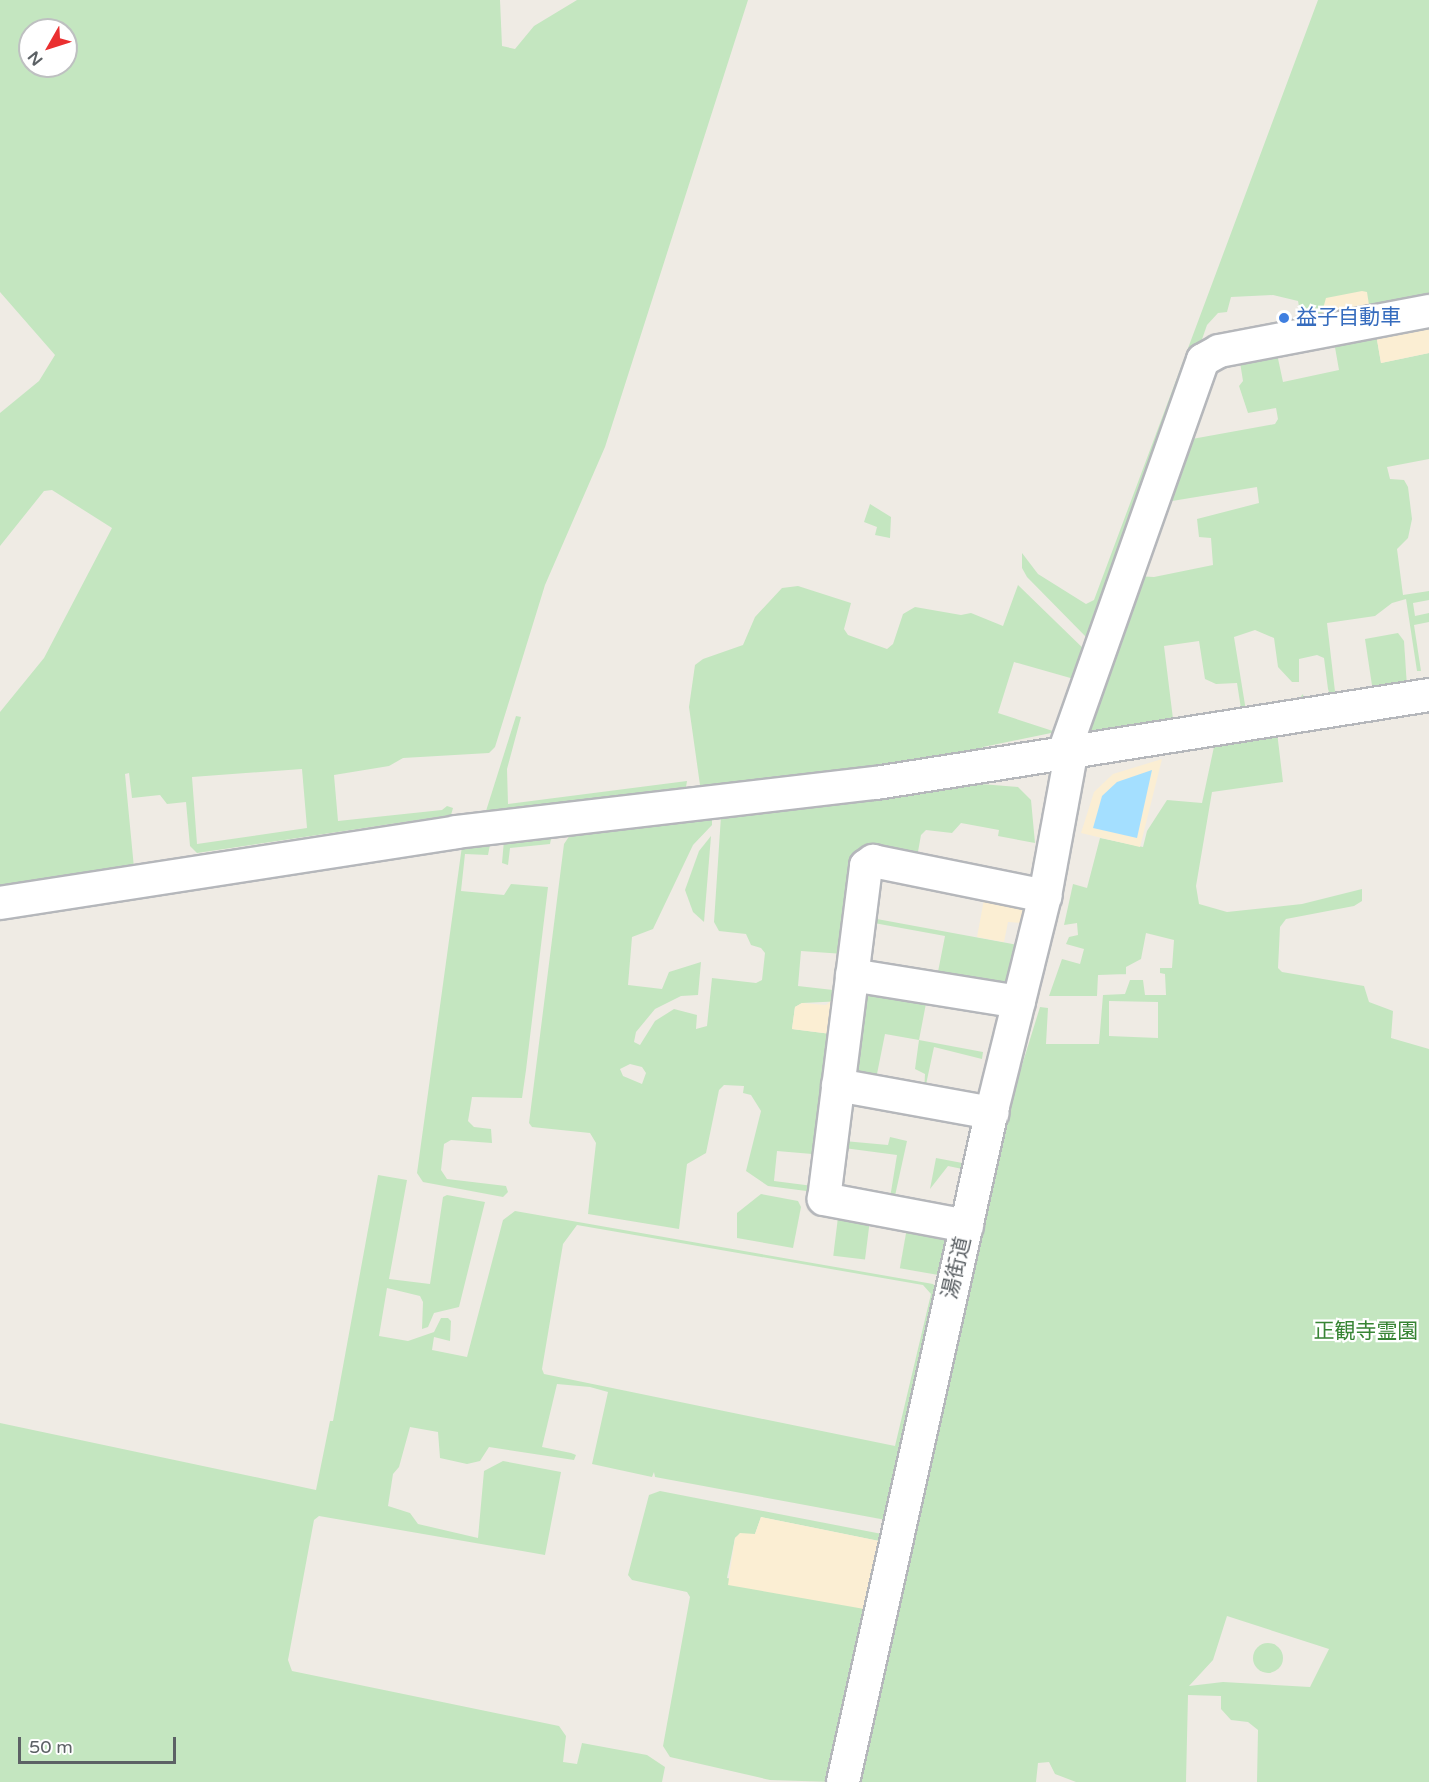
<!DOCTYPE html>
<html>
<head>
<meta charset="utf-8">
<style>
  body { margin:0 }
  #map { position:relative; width:1429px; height:1782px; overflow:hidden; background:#efebe4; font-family:"Varela Round","Noto Sans JP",sans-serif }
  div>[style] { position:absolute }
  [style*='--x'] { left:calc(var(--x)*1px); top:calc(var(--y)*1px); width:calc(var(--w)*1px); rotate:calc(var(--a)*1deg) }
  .green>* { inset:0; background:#c4e6c0; transform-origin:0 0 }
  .round { border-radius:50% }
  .sand>* { inset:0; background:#fbeed3 }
  .water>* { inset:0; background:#a4dfff }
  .roads { filter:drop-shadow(2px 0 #b5b7bb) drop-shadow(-2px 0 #b5b7bb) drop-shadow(0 2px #b5b7bb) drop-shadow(0 -2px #b5b7bb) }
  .minor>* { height:32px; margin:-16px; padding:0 16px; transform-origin:16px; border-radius:16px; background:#fff }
  .dots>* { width:16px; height:16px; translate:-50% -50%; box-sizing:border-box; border:3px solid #fff; border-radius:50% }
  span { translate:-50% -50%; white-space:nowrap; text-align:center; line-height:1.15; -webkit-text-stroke:4.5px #fff; paint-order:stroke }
  .shop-label { font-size:21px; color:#366cbe }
  .left { translate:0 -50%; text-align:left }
  .street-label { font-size:21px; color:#5c6165 }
  .park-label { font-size:21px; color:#378434 }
  .north { position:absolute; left:18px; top:18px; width:60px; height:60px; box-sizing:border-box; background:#fff; border:2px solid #bec0c1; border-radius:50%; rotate:231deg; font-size:16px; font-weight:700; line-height:24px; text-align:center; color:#5c6165 }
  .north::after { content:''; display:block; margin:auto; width:21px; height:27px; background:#ea2f30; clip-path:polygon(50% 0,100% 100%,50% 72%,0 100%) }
  .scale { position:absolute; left:18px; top:1737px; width:158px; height:27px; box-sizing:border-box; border:3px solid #5c6165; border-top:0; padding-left:8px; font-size:18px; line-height:21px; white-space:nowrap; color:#5c6165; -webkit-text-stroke:4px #fff; paint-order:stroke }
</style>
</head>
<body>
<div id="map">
  <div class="green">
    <div style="clip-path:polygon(evenodd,0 0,500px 0,502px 46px,515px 49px,534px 26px,577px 0,748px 0,605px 447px,545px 585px,495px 747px,489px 753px,403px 758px,389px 766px,334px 775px,338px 821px,442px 810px,447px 806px,453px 808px,451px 815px,197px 853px,190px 846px,186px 802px,167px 804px,160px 795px,132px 798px,129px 773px,125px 774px,134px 868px,0 896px,0 712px,44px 658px,112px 528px,52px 490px,44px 491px,0 546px,0 413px,39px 381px,55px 355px,0 292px,0 0,30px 30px,66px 30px,66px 66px,30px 66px,30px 30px,0 0,302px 769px,307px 828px,197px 844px,192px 777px,302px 769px)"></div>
    <div style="clip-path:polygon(1318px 0,1429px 0,1429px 318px,1303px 328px,1298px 301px,1273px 295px,1231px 297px,1227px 312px,1218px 313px,1207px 325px,1097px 640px,1088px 639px,1027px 577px,1022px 568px,1022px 553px,1038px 574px,1086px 604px,1094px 600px)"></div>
    <div style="clip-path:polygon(1375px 328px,1381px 363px,1429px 353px,1429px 459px,1387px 467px,1390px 479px,1404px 480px,1408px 487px,1412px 519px,1408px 538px,1397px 549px,1403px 595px,1429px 591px,1429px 600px,1413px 603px,1415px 616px,1429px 613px,1429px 622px,1414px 625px,1421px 671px,1417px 671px,1406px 599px,1392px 603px,1375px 616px,1327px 623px,1336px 700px,1332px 701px,1328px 689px,1324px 658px,1317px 655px,1299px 659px,1299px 682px,1292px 682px,1278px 667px,1274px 638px,1255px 630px,1234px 637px,1246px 711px,1298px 700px,1303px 694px,1304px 702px,1242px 715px,1237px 683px,1216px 684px,1205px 679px,1199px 641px,1164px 646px,1174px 727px,1088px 741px,1079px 728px,1135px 576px,1154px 577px,1213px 565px,1211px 538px,1199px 537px,1197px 519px,1259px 503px,1257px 487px,1166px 502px,1192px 439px,1275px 424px,1278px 419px,1276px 408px,1248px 413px,1239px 386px,1243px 381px,1239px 356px,1276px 349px,1283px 382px,1339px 370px,1333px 336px)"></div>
    <div style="clip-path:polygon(870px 504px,891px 517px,890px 538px,875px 535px,877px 527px,864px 522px)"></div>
    <div style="clip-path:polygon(1018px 585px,1090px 655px,1081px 681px,1014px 662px,998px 713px,1056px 732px,983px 747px,973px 756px,710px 794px,700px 785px,689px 707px,695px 665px,703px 659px,743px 645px,755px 617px,782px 588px,798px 586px,851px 603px,844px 629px,848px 635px,887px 649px,893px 644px,903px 614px,915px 607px,961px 615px,971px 613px,1003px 626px)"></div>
    <div style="clip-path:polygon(1398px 633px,1404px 641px,1407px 687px,1373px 692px,1365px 639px)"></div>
    <div style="clip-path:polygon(516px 716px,521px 717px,507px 769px,508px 804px,687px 781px,686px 787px,486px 811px)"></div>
    <div style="clip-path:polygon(evenodd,1277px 732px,1283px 782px,1212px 792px,1196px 886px,1199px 904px,1227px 912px,1302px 904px,1362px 889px,1362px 901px,1354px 906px,1286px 919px,1280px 927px,1278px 968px,1282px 972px,1364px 986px,1369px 1002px,1393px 1011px,1391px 1038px,1429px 1049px,1429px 1782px,1257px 1782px,1258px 1730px,1248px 1722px,1231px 1720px,1221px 1709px,1221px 1696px,1188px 1695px,1186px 1782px,1076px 1782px,1055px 1774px,1049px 1762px,1038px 1763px,1036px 1782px,853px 1782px,993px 1159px,1040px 1007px,1048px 1008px,1046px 1044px,1099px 1044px,1103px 995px,1125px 994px,1130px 980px,1143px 980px,1145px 995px,1166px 995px,1165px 974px,1160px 973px,1160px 968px,1172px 968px,1174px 940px,1146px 933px,1141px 959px,1126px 967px,1126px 974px,1098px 975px,1097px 996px,1049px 996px,1062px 959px,1080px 964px,1084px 949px,1066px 944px,1069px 937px,1078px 935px,1077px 923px,1064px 925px,1073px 884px,1087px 888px,1100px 838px,1143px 847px,1147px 831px,1167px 800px,1202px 803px,1215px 742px,1277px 732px,1109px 1001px,1158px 1002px,1158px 1038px,1109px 1036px,1109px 1001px,1277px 732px,1227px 1616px,1329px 1649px,1310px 1687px,1223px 1682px,1189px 1686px,1213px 1660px,1227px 1616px)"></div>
    <div style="clip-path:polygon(evenodd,969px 783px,1018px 787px,1031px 800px,1035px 843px,998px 836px,999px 830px,961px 823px,952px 833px,926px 830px,921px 835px,916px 863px,873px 857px,844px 954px,801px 951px,798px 986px,833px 990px,837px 982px,843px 1001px,802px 1003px,795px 1007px,792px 1029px,839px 1035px,824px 1155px,777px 1151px,774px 1181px,813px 1186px,814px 1192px,768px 1186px,746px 1171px,761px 1111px,751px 1095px,743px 1093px,744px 1086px,724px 1085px,719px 1090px,706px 1153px,687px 1164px,679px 1229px,588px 1214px,596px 1143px,590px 1133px,532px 1127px,529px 1123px,564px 844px,570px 835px,712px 817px,712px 825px,693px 845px,653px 929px,632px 937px,628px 985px,662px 989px,669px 972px,701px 962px,698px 995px,681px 996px,655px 1009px,636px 1032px,634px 1042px,640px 1045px,655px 1021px,674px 1009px,697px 1015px,696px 1029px,707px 1026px,712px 978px,756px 983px,762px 980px,765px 953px,761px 948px,751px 945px,746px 934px,719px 931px,714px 922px,721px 816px,969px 783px,630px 1064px,642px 1067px,646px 1073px,642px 1084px,623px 1076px,620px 1069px,630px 1064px)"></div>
    <div style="clip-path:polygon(552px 834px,550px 844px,510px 848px,508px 865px,502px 863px,504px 840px)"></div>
    <div style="clip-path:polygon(711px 836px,704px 922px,693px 912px,685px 890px,699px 851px)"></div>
    <div style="clip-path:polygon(490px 845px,488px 855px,465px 854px,461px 891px,504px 895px,511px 884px,548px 887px,526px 1070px,522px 1098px,472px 1097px,468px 1121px,474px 1127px,491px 1129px,492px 1143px,451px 1140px,444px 1144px,441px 1170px,447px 1179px,506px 1186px,508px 1192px,503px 1197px,423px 1182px,417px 1173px,462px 846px)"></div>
    <div style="clip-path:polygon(866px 917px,1018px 945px,1007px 990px,936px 982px,945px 936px,874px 923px)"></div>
    <div style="clip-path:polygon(858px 985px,928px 993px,919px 1040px,983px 1052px,982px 1059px,934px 1047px,924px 1094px,925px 1074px,915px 1069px,919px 1040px,885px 1034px,875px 1084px,852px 1080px)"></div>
    <div style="clip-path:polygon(890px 1137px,907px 1141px,893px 1205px,889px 1204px,897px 1155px,844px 1148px,834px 1192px,844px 1141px,888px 1145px)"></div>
    <div style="clip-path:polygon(936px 1158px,973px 1165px,972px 1171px,948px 1166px,930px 1189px)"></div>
    <div style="clip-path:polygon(evenodd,378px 1175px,407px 1180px,389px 1279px,430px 1284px,443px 1197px,447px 1195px,485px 1202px,459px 1307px,434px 1313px,428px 1327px,422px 1329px,423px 1302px,420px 1296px,387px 1288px,379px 1336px,408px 1341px,434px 1332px,441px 1318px,448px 1318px,451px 1321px,450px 1341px,434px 1337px,432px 1350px,467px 1357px,503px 1220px,515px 1211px,933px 1284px,938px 1289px,886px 1520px,655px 1477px,654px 1472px,652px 1477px,592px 1464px,608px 1392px,590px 1387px,557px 1384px,542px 1447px,571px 1453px,576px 1455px,574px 1460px,489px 1447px,480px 1461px,467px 1464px,440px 1458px,438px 1432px,410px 1427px,399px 1467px,393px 1474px,388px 1506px,410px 1513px,418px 1524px,478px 1538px,484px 1471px,503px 1461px,561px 1472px,545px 1555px,319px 1516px,314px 1520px,288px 1660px,292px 1671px,559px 1726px,566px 1736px,563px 1762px,577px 1764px,582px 1743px,647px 1755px,665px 1767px,662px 1782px,0 1782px,0 1423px,316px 1490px,330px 1421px,333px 1421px,378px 1175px,577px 1225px,923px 1285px,931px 1294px,895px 1446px,544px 1374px,542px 1369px,563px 1244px,577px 1225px)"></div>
    <div style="clip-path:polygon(761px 1194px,798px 1201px,801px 1207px,793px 1248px,737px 1238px,737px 1213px)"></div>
    <div style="left:839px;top:1209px;width:32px;height:47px;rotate:7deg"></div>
    <div style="left:908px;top:1222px;width:48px;height:47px;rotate:10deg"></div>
    <div style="clip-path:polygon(660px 1491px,882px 1534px,884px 1542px,761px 1517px,755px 1534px,740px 1534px,735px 1538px,727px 1578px,870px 1610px,834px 1782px,770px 1780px,670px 1757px,663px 1746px,690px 1597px,687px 1592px,632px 1580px,628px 1575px,649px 1495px)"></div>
    <div class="round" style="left:1253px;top:1643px;width:30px;height:30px"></div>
  </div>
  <div class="sand">
    <div style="clip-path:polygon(1362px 291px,1367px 292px,1371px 318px,1318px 326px,1326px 298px)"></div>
    <div style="clip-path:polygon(1429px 318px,1429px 353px,1381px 363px,1375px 328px)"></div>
    <div style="clip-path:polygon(1162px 759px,1140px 847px,1081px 833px,1094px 792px,1113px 774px)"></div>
    <div style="clip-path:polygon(985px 894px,1025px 905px,1021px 923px,1008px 922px,1004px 942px,977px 937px)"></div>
    <div style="clip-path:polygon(831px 1001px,843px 1001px,839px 1035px,792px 1029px,795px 1007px,802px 1003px,826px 1005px)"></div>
    <div style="clip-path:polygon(761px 1517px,884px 1542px,870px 1610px,728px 1585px,735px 1538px,740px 1533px,755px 1534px)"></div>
  </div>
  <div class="water">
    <div style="clip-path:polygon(1152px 770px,1137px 838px,1093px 828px,1102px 796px,1117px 782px)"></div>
  </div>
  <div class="roads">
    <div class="minor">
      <div style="--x:1063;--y:755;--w:419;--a:-70.5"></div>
      <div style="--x:1203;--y:360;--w:18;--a:-29"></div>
      <div style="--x:1219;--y:351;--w:214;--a:-10.8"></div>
      <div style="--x:0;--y:903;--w:461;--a:-8.8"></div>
      <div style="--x:456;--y:832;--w:423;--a:-6.7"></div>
      <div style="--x:876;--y:783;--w:560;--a:-9.04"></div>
      <div style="--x:852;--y:975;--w:169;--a:9.2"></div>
      <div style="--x:838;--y:1085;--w:157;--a:10.3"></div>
      <div style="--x:967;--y:1226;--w:146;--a:-169.3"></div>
      <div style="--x:824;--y:1199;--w:336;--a:-82.8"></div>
      <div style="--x:866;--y:866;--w:9;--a:-36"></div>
      <div style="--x:873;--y:861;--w:176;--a:11.5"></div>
      <div style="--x:843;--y:1782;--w:692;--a:-77.49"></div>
      <div style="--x:993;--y:1106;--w:216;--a:-76.1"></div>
      <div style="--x:1045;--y:896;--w:144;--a:-79.6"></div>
    </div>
  </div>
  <div class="dots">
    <div style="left:1284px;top:318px;background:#3f7fe0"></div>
  </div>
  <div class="shop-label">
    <span class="left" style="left:1296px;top:318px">益子自動車</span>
  </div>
  <div class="street-label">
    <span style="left:957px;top:1268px;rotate:-77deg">湯街道</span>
  </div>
  <div class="park-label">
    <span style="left:1366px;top:1332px">正観寺霊園</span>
  </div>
  <div class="north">N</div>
  <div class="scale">50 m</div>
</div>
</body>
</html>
